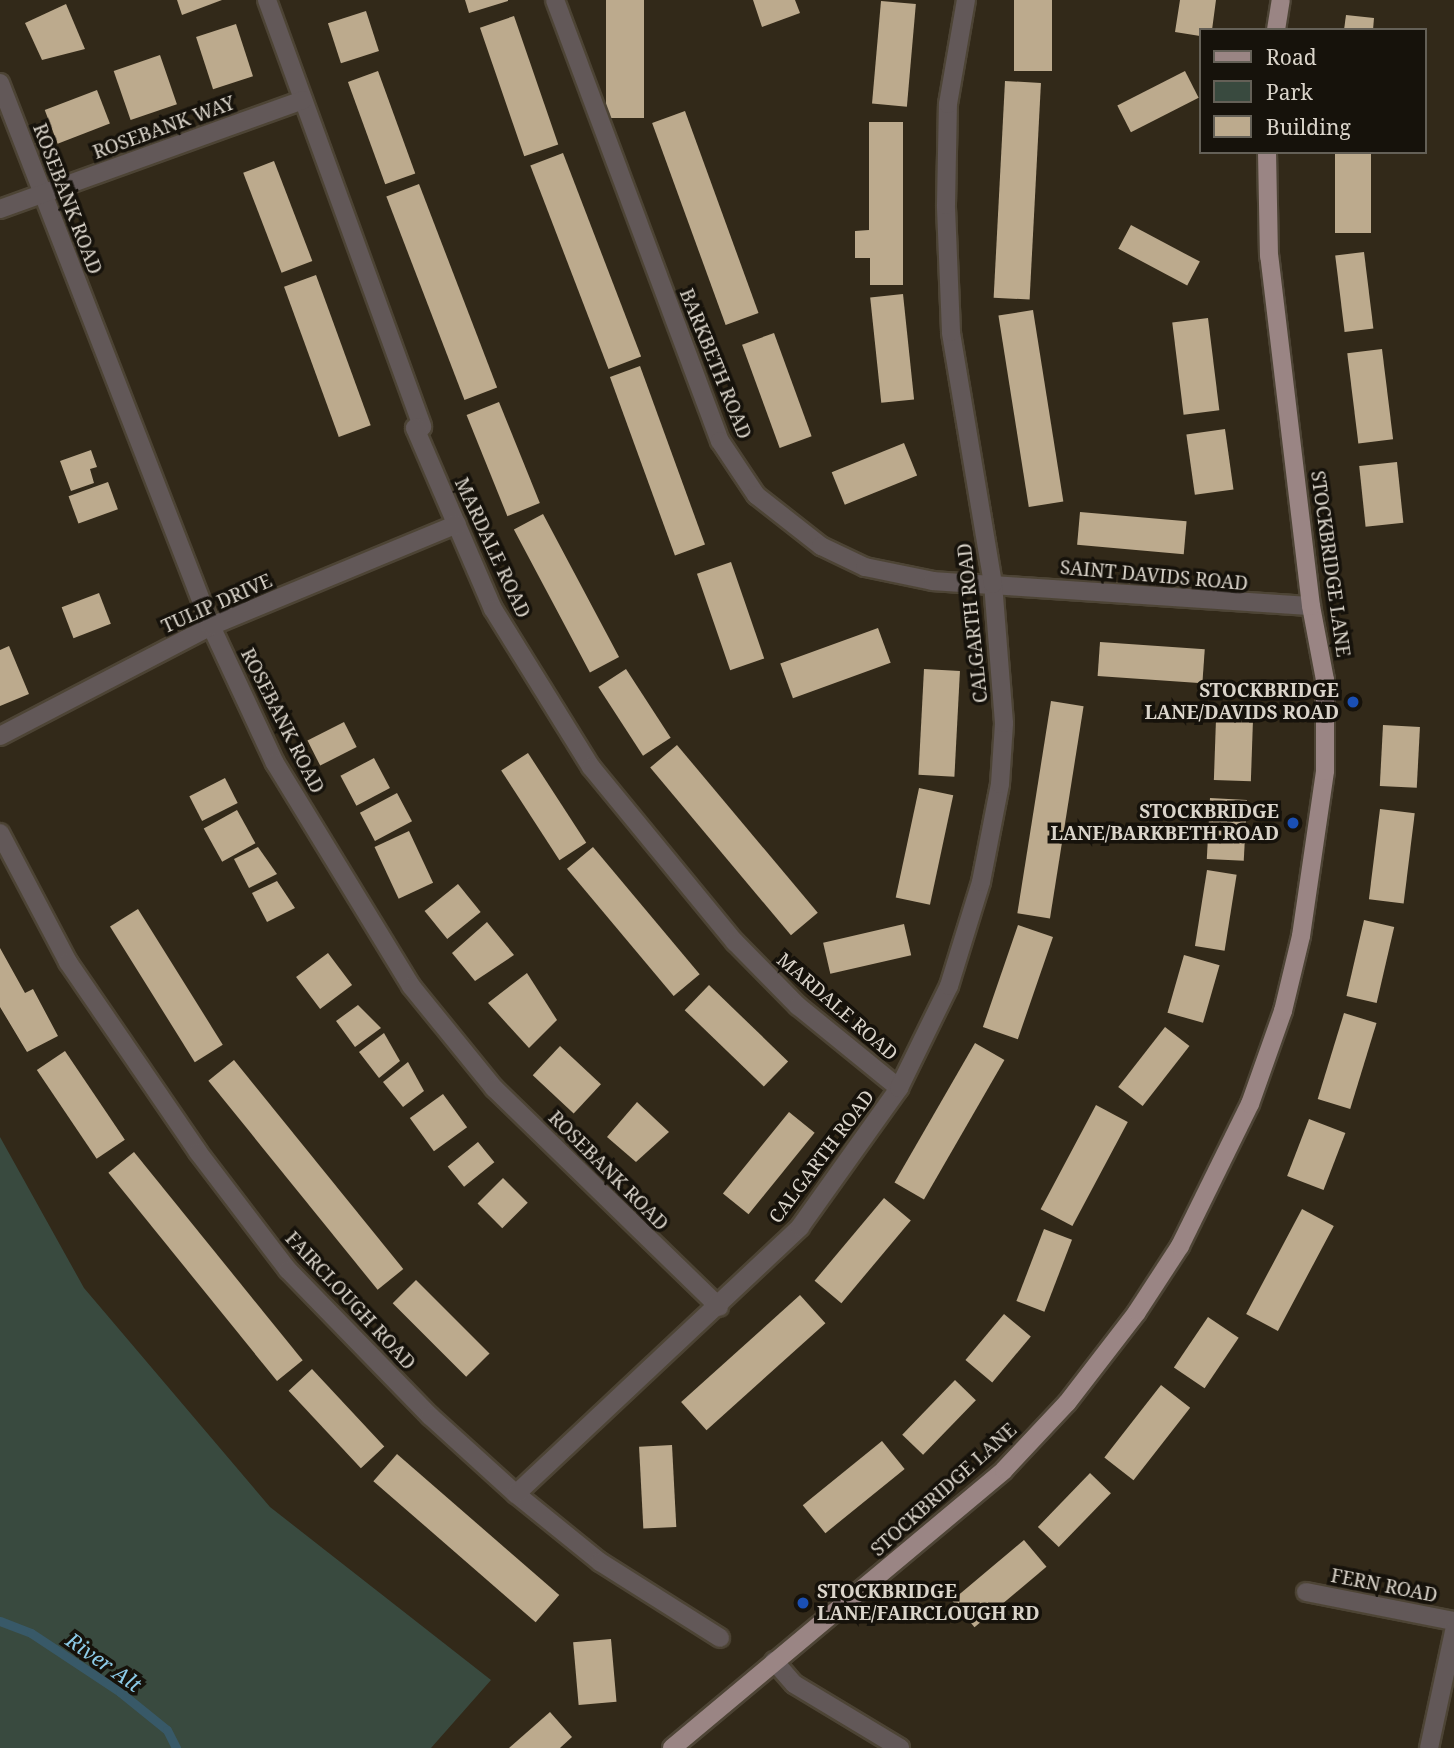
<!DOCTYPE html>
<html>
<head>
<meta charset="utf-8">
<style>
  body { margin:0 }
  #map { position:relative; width:1454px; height:1748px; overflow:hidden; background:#322919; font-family:"Noto Serif",serif }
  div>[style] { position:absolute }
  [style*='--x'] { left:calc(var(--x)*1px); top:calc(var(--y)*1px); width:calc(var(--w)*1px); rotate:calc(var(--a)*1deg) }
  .green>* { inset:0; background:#394a3f }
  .stream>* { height:9px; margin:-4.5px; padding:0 4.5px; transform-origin:4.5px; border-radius:4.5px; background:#385968 }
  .building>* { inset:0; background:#bcaa8d; transform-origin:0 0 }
  .roads { filter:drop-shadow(2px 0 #4d4435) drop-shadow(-2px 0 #4d4435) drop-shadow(0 2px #4d4435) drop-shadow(0 -2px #4d4435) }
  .minor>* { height:18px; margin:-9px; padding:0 9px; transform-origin:9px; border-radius:9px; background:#625858 }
  .major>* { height:18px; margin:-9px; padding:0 9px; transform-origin:9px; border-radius:9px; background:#9a8584 }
  .dots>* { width:19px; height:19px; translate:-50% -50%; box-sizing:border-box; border:4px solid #16120b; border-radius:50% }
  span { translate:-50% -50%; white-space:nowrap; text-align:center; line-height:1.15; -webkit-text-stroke:7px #16120b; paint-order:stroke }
  .street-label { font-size:19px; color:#dad4ca }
  .poi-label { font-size:19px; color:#dad4ca; font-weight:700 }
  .right { translate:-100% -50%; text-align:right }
  .left { translate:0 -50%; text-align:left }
  .water-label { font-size:21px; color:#8dcbe8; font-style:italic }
  .legend { position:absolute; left:1199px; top:28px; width:228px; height:126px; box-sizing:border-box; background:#16120b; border:2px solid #646057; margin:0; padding:9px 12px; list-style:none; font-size:21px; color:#dad4ca }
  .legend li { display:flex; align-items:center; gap:14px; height:35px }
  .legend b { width:35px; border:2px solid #646057 }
</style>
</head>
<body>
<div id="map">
  <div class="green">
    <div style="clip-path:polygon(0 1137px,84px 1288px,270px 1507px,491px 1680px,431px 1748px,0 1748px)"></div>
  </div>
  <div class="stream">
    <div style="--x:0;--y:1621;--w:33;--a:21"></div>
    <div style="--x:31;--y:1633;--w:107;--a:33.5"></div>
    <div style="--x:120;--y:1692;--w:60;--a:39"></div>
    <div style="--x:167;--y:1730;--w:20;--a:63"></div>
  </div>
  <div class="building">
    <div style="clip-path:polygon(177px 0,222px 0,182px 15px)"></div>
    <div style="clip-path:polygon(465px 0,508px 0,508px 1px,469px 13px)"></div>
    <div style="left:606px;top:0;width:38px;height:118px"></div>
    <div style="clip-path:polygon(753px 0,795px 0,800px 13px,762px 27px)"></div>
    <div style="left:1014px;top:0;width:38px;height:71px"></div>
    <div style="clip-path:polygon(1180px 0,1216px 0,1212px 30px,1200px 30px,1200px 36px,1175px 32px)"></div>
    <div style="left:881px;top:1px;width:35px;height:103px;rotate:5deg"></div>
    <div style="clip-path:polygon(66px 4px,85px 49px,42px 60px,25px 23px)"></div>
    <div style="left:366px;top:11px;width:42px;height:40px;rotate:72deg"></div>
    <div style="clip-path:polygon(1346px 15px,1374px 18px,1373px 30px,1344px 30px)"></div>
    <div style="left:514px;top:16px;width:136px;height:36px;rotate:71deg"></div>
    <div style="left:236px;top:24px;width:55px;height:42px;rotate:72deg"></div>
    <div style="left:160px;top:55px;width:52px;height:49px;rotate:71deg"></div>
    <div style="left:378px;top:71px;width:109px;height:32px;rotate:70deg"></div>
    <div style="left:1185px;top:71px;width:30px;height:76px;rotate:63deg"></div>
    <div style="left:1005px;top:81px;width:36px;height:217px;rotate:3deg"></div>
    <div style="left:97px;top:90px;width:36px;height:56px;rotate:69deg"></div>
    <div style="left:685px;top:111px;width:215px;height:35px;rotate:70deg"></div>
    <div style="clip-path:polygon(869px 122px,903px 122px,903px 285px,870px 285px,870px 258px,855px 258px,855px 231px,869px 230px)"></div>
    <div style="left:1335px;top:152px;width:36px;height:81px"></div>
    <div style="left:563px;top:153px;width:218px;height:35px;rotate:69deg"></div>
    <div style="left:274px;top:161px;width:107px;height:33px;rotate:69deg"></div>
    <div style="left:419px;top:184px;width:218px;height:35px;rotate:69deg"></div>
    <div style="left:1131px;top:225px;width:78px;height:27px;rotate:28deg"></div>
    <div style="left:1364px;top:252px;width:77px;height:29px;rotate:83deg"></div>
    <div style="left:316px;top:275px;width:160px;height:34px;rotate:70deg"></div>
    <div style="left:903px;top:294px;width:106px;height:33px;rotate:84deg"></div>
    <div style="left:1033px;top:310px;width:194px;height:35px;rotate:81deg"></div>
    <div style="left:1208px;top:318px;width:93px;height:36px;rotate:83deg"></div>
    <div style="left:774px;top:333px;width:110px;height:34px;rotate:70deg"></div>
    <div style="left:1382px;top:349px;width:91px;height:35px;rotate:83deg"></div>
    <div style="left:640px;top:366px;width:190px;height:32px;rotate:70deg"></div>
    <div style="left:499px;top:402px;width:109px;height:35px;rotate:68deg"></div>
    <div style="left:1225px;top:429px;width:61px;height:39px;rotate:82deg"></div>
    <div style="left:904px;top:443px;width:35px;height:78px;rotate:68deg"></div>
    <div style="clip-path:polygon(91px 450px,97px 467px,90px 469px,94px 483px,71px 491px,60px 461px)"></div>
    <div style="left:1397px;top:462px;width:61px;height:38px;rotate:84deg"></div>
    <div style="left:108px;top:482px;width:29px;height:42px;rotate:70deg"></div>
    <div style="left:1080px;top:512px;width:107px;height:33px;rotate:5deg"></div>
    <div style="left:543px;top:514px;width:162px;height:33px;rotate:62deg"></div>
    <div style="left:731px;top:562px;width:102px;height:36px;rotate:71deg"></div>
    <div style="left:99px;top:593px;width:33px;height:40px;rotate:69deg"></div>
    <div style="left:878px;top:628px;width:37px;height:104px;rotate:70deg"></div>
    <div style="left:1100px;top:642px;width:105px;height:34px;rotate:4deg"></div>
    <div style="clip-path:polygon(9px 646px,29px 694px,0 706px,0 650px)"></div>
    <div style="left:626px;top:669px;width:82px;height:33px;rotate:57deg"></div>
    <div style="left:924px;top:669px;width:36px;height:106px;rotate:3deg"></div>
    <div style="left:1051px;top:701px;width:33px;height:215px;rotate:9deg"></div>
    <div style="left:1216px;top:719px;width:37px;height:61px;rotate:2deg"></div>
    <div style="left:344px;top:722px;width:28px;height:41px;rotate:63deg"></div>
    <div style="left:1383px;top:725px;width:37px;height:61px;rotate:3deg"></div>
    <div style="left:677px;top:745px;width:219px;height:35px;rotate:50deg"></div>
    <div style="left:528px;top:753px;width:107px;height:32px;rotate:57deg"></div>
    <div style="left:374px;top:758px;width:34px;height:38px;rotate:62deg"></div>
    <div style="left:225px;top:778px;width:28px;height:40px;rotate:63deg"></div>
    <div style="left:919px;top:788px;width:35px;height:112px;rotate:12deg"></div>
    <div style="left:397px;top:793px;width:32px;height:42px;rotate:62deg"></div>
    <div style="left:1210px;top:798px;width:37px;height:61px;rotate:3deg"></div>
    <div style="left:1380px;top:809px;width:35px;height:91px;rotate:7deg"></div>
    <div style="left:237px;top:810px;width:38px;height:38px;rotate:61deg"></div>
    <div style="left:409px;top:831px;width:57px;height:38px;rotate:65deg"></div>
    <div style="clip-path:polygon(258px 847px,277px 874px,249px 888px,234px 859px)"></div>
    <div style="left:593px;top:847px;width:166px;height:34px;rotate:50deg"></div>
    <div style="left:1207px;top:870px;width:30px;height:77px;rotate:9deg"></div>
    <div style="clip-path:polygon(277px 881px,295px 908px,267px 922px,252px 893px)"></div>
    <div style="left:458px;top:884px;width:36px;height:43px;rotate:51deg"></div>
    <div style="left:138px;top:909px;width:160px;height:33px;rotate:58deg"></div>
    <div style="left:1364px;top:920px;width:31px;height:78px;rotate:13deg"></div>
    <div style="clip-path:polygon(487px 922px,514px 955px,475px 981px,452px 953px)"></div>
    <div style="left:904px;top:924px;width:32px;height:83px;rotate:77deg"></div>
    <div style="left:1018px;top:925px;width:37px;height:108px;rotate:19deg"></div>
    <div style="clip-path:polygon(0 948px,25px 993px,33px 989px,58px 1036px,27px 1052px,0 1007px)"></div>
    <div style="left:328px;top:953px;width:40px;height:40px;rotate:53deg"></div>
    <div style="left:1184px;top:955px;width:37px;height:60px;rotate:16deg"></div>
    <div style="clip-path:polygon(527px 973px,557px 1020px,529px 1048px,488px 1003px)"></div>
    <div style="left:709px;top:985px;width:110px;height:35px;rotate:44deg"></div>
    <div style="clip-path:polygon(358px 1005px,381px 1028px,355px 1047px,336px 1021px)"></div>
    <div style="left:1344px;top:1013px;width:34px;height:90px;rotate:17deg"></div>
    <div style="left:1165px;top:1027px;width:31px;height:76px;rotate:38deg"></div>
    <div style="clip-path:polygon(384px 1033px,400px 1061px,379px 1078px,359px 1052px)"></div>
    <div style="left:975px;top:1043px;width:34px;height:161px;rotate:30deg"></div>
    <div style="left:560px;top:1046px;width:56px;height:40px;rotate:43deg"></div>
    <div style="left:65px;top:1051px;width:107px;height:34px;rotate:56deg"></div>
    <div style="left:234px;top:1060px;width:269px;height:33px;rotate:51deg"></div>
    <div style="clip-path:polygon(408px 1062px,424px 1091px,403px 1107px,383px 1082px)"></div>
    <div style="left:443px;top:1094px;width:41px;height:41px;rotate:54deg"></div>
    <div style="clip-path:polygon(637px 1102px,669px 1132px,636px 1162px,607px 1137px)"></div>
    <div style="left:1096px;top:1105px;width:36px;height:118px;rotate:28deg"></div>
    <div style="left:789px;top:1112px;width:33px;height:105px;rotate:39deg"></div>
    <div style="left:1309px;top:1119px;width:39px;height:61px;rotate:21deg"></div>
    <div style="left:478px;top:1142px;width:26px;height:39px;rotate:51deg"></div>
    <div style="left:134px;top:1152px;width:268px;height:33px;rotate:51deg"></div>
    <div style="left:503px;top:1178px;width:35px;height:36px;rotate:45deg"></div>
    <div style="left:884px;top:1198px;width:35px;height:108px;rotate:40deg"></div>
    <div style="left:1302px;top:1209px;width:36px;height:119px;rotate:28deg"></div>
    <div style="left:1044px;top:1229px;width:30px;height:77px;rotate:21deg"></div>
    <div style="left:416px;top:1280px;width:104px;height:33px;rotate:45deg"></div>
    <div style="left:800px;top:1295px;width:38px;height:160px;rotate:48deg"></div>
    <div style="left:1004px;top:1314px;width:35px;height:60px;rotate:40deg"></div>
    <div style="left:1208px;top:1317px;width:37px;height:61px;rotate:34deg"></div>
    <div style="left:312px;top:1369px;width:106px;height:32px;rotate:47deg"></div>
    <div style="left:955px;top:1380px;width:29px;height:76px;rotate:44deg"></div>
    <div style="left:1161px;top:1385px;width:37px;height:92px;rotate:38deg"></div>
    <div style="left:882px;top:1441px;width:36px;height:102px;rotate:51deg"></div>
    <div style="left:672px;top:1445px;width:82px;height:33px;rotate:87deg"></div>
    <div style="left:397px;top:1454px;width:215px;height:36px;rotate:41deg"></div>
    <div style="left:1090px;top:1473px;width:29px;height:75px;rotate:44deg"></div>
    <div style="left:1024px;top:1540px;width:35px;height:94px;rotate:50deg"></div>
    <div style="left:611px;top:1639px;width:63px;height:38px;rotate:85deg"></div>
    <div style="clip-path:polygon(550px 1712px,572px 1737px,560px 1748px,509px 1748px)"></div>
  </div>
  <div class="roads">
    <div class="minor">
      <div style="--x:267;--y:0;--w:454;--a:70"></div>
      <div style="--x:422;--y:427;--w:7;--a:172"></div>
      <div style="--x:415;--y:428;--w:197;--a:66.7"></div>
      <div style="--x:493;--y:609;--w:186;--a:58.2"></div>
      <div style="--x:591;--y:767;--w:227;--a:50.6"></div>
      <div style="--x:735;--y:942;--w:90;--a:45.5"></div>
      <div style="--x:798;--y:1006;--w:130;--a:39.1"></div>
      <div style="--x:555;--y:0;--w:471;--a:69.5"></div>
      <div style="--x:720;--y:441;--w:65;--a:56.3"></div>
      <div style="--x:756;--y:495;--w:83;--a:38.1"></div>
      <div style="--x:821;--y:546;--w:49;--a:25.5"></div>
      <div style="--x:865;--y:567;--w:69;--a:11.6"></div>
      <div style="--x:933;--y:581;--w:379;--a:3.8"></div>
      <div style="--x:0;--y:83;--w:583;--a:68.76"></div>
      <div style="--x:211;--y:626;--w:151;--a:65"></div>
      <div style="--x:275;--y:763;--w:261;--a:58.6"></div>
      <div style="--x:411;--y:986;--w:132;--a:50.9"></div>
      <div style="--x:494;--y:1088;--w:314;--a:44.2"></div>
      <div style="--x:0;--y:209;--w:322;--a:-19.8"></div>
      <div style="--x:0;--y:736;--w:238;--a:-27.5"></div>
      <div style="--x:211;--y:626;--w:266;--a:-22.5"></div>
      <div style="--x:0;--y:833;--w:146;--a:62.2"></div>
      <div style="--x:68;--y:962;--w:230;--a:55.6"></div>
      <div style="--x:198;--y:1152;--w:148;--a:52.7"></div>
      <div style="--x:288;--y:1270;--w:204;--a:45.8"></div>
      <div style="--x:430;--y:1416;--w:116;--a:42.2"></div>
      <div style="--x:516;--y:1494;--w:108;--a:39"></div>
      <div style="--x:600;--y:1562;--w:142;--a:32.3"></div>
      <div style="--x:516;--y:1494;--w:390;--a:-43.2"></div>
      <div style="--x:800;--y:1227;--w:171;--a:-54.5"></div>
      <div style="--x:899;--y:1088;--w:114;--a:-63.9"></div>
      <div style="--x:949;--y:986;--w:109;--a:-72.9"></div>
      <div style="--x:981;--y:882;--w:100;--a:-79"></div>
      <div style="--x:1000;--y:784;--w:61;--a:-86.2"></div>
      <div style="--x:1004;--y:723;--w:139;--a:-94.5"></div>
      <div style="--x:993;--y:584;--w:255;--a:-99.5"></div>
      <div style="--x:951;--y:332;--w:127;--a:-92.3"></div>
      <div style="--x:946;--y:205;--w:101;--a:-88.9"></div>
      <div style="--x:948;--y:104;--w:106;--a:-80.2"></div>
      <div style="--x:1306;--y:1592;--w:151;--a:11.1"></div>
      <div style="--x:774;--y:1661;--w:30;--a:49"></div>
      <div style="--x:794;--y:1684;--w:124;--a:31.1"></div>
      <div style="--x:1429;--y:1748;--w:120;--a:-77.9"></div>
    </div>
    <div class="major">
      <div style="--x:1276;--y:30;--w:30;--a:-81"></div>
      <div style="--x:672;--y:1748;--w:433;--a:-39.9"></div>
      <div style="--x:1004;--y:1470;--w:92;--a:-46.8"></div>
      <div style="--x:1067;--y:1403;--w:115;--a:-52.4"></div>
      <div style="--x:1137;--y:1312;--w:79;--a:-56.9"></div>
      <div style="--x:1180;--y:1246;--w:158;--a:-63.8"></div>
      <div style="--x:1250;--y:1104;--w:99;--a:-70.5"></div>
      <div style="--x:1283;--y:1011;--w:77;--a:-76.5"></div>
      <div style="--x:1301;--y:936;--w:167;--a:-81.7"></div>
      <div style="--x:1325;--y:771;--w:91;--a:-90"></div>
      <div style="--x:1325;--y:680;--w:75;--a:-100.7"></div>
      <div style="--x:1311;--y:606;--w:353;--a:-96.8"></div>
      <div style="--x:1269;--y:256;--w:104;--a:-91.1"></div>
    </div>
  </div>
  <div class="dots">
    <div style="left:1353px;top:702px;background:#1a4fb4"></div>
    <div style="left:1293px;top:823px;background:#1a4fb4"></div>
    <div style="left:803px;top:1603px;background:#1a4fb4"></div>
  </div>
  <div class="street-label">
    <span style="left:164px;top:128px;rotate:-20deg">ROSEBANK WAY</span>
    <span style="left:67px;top:199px;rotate:69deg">ROSEBANK ROAD</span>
    <span style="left:715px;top:364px;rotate:68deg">BARKBETH ROAD</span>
    <span style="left:492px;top:548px;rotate:65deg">MARDALE ROAD</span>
    <span style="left:1330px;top:564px;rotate:82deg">STOCKBRIDGE LANE</span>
    <span style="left:1154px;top:576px;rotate:5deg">SAINT DAVIDS ROAD</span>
    <span style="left:217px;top:604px;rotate:-24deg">TULIP DRIVE</span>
    <span style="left:973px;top:623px;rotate:-96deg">CALGARTH ROAD</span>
    <span style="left:282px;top:721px;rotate:63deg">ROSEBANK ROAD</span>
    <span style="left:837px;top:1007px;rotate:41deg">MARDALE ROAD</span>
    <span style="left:822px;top:1157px;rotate:-53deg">CALGARTH ROAD</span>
    <span style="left:608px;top:1171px;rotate:45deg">ROSEBANK ROAD</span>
    <span style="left:350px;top:1301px;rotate:47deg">FAIRCLOUGH ROAD</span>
    <span style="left:944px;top:1490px;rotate:-42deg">STOCKBRIDGE LANE</span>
    <span style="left:1384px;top:1586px;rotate:11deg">FERN ROAD</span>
  </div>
  <div class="poi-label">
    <span class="right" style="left:1339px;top:702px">STOCKBRIDGE<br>LANE/DAVIDS ROAD</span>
    <span class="right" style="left:1279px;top:823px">STOCKBRIDGE<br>LANE/BARKBETH ROAD</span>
    <span class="left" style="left:817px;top:1603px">STOCKBRIDGE<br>LANE/FAIRCLOUGH RD</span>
  </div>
  <div class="water-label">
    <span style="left:104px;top:1662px;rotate:35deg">River Alt</span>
  </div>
  <ul class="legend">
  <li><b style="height:9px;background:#9a8584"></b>Road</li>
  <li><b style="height:19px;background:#394a3f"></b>Park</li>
  <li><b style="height:19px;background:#bcaa8d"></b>Building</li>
  </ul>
</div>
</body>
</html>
